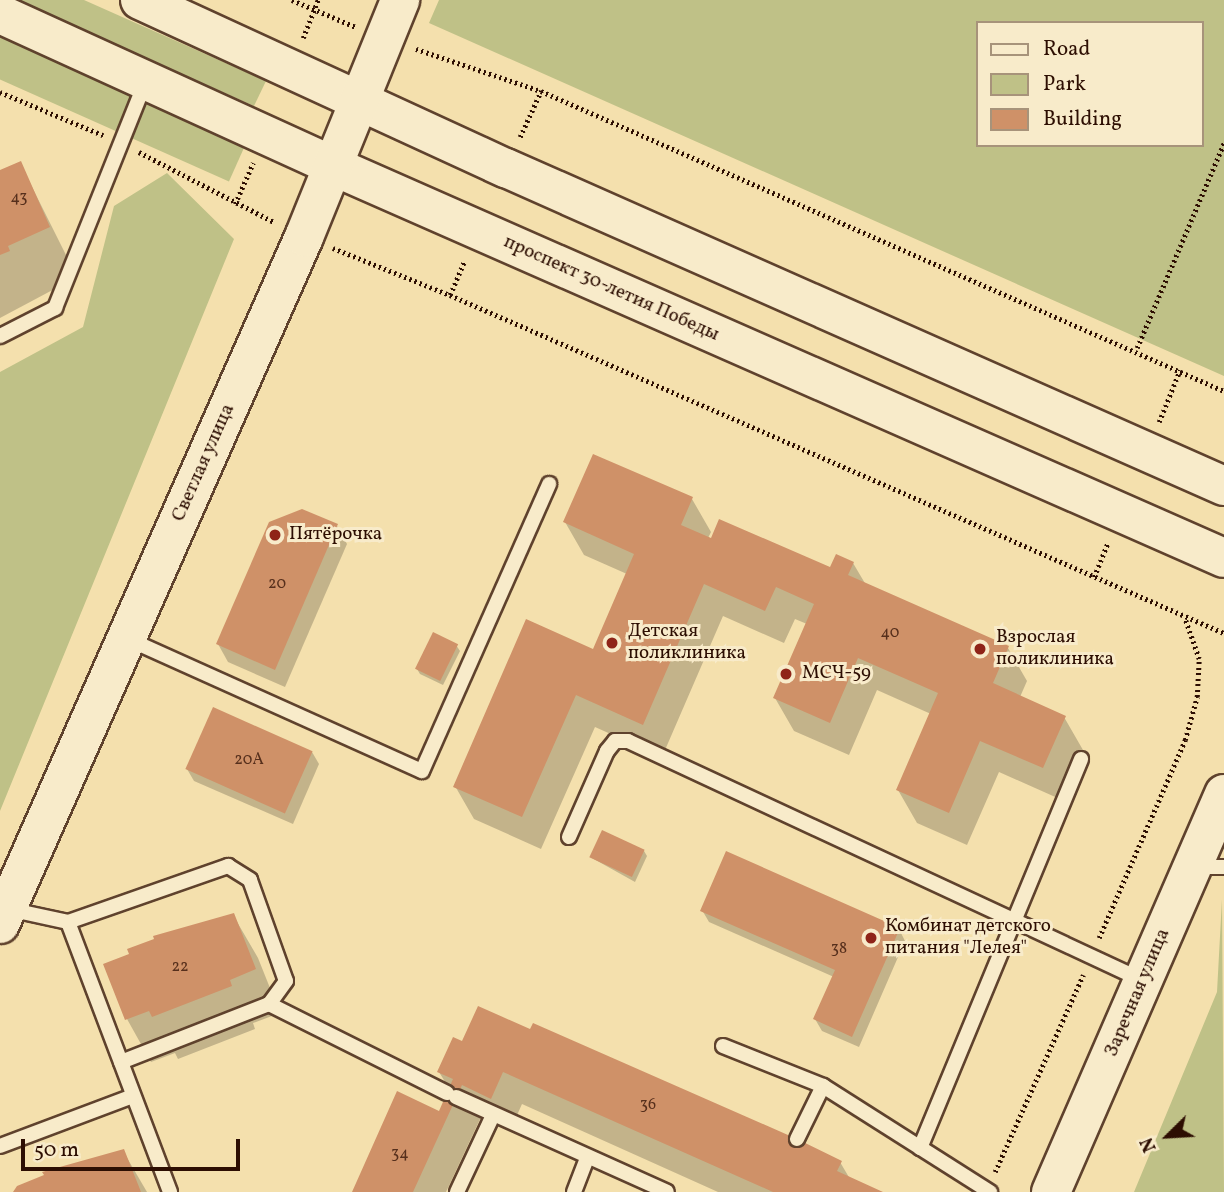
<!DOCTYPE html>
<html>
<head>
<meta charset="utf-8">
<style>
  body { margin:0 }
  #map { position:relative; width:1224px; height:1192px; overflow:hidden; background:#f4e0ad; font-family:Vollkorn,serif }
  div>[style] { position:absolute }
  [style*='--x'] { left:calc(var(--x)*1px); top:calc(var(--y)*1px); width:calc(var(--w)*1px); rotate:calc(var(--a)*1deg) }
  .green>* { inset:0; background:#bfc187; transform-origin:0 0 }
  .shadow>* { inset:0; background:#0003 }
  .building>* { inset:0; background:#cf9168; transform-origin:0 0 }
  .path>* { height:4.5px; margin-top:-2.25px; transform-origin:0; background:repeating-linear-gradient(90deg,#2d0e02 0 2px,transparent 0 5.5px) }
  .roads { filter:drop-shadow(2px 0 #5f422d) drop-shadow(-2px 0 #5f422d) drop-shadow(0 2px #5f422d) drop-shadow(0 -2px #5f422d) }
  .lane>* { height:14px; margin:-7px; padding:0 7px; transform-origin:7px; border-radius:7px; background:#f8ebca }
  .secondary>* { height:38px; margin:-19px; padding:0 19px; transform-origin:19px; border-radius:19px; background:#f8ebca }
  .dots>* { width:19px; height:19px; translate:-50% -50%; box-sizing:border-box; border:4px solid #f8ebca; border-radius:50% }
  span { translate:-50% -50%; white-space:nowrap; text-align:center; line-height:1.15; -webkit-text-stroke:6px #f8ebca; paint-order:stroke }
  .number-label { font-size:16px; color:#562f1c }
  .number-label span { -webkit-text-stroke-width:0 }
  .street-label { font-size:19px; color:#2d0e02 }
  .poi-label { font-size:19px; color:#2d0e02 }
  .left { translate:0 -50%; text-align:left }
  .legend { position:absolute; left:976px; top:21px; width:228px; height:126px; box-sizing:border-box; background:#f8ebca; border:2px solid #a7937a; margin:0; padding:9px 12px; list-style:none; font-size:21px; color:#2d0e02 }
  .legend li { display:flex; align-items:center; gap:14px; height:35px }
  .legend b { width:35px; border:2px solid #a7937a }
  .north { position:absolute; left:1133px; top:1101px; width:70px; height:70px; -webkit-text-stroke:5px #f8ebca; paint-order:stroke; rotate:246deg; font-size:19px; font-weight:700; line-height:28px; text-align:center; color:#2d0e02 }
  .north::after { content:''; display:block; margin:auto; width:24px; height:32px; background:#2d0e02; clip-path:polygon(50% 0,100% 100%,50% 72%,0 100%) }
  .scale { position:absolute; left:21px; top:1139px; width:219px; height:32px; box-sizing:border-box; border:4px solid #2d0e02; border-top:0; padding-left:9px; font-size:21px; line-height:24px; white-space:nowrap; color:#2d0e02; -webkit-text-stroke:5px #f8ebca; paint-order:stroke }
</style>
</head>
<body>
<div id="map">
  <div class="green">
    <div style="clip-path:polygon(15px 0,84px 0,266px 81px,254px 106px)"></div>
    <div style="clip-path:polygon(evenodd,439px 0,1224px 0,1224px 376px,429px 23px,439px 0,977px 23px,1201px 23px,1201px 145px,977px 145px,977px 23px)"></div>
    <div style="left:0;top:27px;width:272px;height:48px;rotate:24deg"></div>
    <div style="clip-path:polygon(167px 173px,234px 239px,0 811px,0 372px,83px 327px,114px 206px)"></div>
    <div style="clip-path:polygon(1222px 899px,1224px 1192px,1134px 1192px,1217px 992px)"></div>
  </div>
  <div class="shadow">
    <div style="clip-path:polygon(20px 163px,77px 277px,0 318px,0 172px)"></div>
    <div style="clip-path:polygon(692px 499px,711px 532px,708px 538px,831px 570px,853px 563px,866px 585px,1008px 648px,1027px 681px,1020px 697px,1064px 717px,1083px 750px,1062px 800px,999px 772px,967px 845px,917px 823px,898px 790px,931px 714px,877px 690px,849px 755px,794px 731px,775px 698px,807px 624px,795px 619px,784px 643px,723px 616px,662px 757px,595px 727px,541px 849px,474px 819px,455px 786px,594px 651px,627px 574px,584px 555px,565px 522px)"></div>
    <div style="clip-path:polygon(337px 526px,347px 544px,285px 687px,228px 662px,218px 644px)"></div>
    <div style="clip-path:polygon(456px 645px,460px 651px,443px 685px,420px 674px,417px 669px)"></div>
    <div style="clip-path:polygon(312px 752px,319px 764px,293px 824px,194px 781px,187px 769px)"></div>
    <div style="clip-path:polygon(644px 851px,647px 856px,635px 882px,592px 858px)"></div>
    <div style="clip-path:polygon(702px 910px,899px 929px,905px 941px,859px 1047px,822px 1031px,815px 1019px,834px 977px,709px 922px)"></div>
    <div style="clip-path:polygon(233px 915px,258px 958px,280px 1013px,253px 1023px,255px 1029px,178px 1059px,175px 1053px,151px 1062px,127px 1019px)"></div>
    <div style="clip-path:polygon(454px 1039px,840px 1162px,850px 1179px,879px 1192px,718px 1192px,522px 1104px,510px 1131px,481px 1117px,446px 1192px,354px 1192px,440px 1114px,450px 1090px,439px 1072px)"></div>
    <div style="clip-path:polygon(123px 1151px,147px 1192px,18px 1192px)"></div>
  </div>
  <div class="building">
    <div style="clip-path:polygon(21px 161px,50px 227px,8px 246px,10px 251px,0 255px,0 170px)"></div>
    <div style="clip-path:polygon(593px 454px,693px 497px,681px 525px,711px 538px,719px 519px,830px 567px,836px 554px,854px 562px,848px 575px,1009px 646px,993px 683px,1066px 716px,1043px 768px,980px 741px,949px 813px,896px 790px,938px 693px,858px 658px,830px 723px,773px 698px,814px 604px,776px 587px,765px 611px,704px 584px,643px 725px,576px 695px,522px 817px,453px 787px,526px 619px,593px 649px,634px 554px,563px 522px)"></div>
    <div style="clip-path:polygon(302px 509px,338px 524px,275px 670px,216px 644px,269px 522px)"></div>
    <div style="left:433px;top:632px;width:28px;height:41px;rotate:26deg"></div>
    <div style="left:213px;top:707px;width:109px;height:68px;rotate:24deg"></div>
    <div style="left:602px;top:830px;width:47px;height:30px;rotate:25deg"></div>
    <div style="clip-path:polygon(726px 851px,900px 928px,852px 1037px,813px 1019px,835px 970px,700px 911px)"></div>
    <div style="clip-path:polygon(234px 913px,256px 969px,230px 980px,232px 986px,152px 1017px,149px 1011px,125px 1020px,103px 964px,129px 954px,127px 949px,154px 939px,153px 936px)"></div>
    <div style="clip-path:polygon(478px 1006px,530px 1029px,533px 1023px,797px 1139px,842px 1161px,837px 1171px,883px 1192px,773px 1192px,503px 1072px,491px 1099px,462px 1085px,413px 1192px,352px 1192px,397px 1091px,439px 1111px,453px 1079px,437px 1072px,453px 1037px,462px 1041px)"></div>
    <div style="clip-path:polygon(124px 1149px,141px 1192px,13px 1192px,17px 1186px,44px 1175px,42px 1172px)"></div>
  </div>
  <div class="path">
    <div style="--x:292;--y:0;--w:69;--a:22.9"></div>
    <div style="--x:303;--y:38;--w:41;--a:-68.5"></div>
    <div style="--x:416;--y:49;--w:132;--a:18.6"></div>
    <div style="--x:541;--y:91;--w:746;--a:23.71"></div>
    <div style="--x:0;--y:92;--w:112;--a:22.7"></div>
    <div style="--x:520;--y:137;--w:51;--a:-65.5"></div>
    <div style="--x:139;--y:152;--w:152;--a:27.4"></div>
    <div style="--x:235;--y:204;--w:45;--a:-66.3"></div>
    <div style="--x:333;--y:248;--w:126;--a:21.9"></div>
    <div style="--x:450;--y:295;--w:845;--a:23.59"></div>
    <div style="--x:450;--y:295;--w:38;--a:-67"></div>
    <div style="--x:1137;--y:348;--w:223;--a:-67"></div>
    <div style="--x:1159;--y:422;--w:56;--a:-68"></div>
    <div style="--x:1094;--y:577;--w:37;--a:-68"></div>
    <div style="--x:1099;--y:938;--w:216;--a:-66.5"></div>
    <div style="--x:1185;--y:740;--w:45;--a:-74.4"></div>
    <div style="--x:1197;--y:697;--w:38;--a:-87"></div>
    <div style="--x:1199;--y:659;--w:42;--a:-109.3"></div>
    <div style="--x:995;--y:1172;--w:216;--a:-65.9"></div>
  </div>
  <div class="roads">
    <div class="lane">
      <div style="--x:0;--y:336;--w:62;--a:-27"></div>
      <div style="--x:55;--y:308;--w:245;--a:-68.2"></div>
      <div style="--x:128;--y:639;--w:322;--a:24.2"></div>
      <div style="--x:422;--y:771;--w:314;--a:-66.1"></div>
      <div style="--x:569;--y:837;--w:94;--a:-66.2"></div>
      <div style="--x:607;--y:751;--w:13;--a:-51"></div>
      <div style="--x:615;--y:741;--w:13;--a:0"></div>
      <div style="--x:628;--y:741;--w:567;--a:24.94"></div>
      <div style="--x:1194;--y:867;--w:30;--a:0"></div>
      <div style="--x:8;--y:909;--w:61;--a:12.2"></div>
      <div style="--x:68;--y:922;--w:170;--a:-19.3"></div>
      <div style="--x:228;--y:866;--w:26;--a:32"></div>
      <div style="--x:250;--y:880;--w:107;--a:70.4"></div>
      <div style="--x:286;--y:981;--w:29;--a:126"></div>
      <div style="--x:269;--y:1004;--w:159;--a:158.6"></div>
      <div style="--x:68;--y:922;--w:289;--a:69.3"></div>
      <div style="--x:269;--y:1004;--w:199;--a:26.6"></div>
      <div style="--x:723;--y:1046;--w:108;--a:21.8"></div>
      <div style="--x:456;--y:1097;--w:231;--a:24.2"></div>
      <div style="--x:797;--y:1139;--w:59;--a:-63.9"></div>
      <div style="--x:823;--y:1086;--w:198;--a:32.4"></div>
      <div style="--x:0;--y:1146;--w:142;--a:-20.6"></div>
      <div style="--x:920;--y:1148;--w:421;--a:-67.5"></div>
      <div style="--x:457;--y:1192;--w:85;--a:-64.9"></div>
      <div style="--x:574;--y:1192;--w:36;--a:-69"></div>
    </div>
    <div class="secondary">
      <div style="--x:140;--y:0;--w:403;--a:24.7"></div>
      <div style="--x:506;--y:168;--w:785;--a:23.89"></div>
      <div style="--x:0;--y:14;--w:366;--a:24.5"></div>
      <div style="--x:333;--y:166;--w:973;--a:23.75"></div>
      <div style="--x:0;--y:924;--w:751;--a:-66.13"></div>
      <div style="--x:304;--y:237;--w:256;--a:-67.9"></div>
      <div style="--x:1051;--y:1192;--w:434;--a:-66.5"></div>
    </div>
  </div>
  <div class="dots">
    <div style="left:275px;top:535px;background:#8f2418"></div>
    <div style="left:612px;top:643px;background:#8f2418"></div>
    <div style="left:980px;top:649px;background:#8f2418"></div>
    <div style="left:786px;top:674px;background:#8f2418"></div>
    <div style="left:871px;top:938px;background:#8f2418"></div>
  </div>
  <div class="number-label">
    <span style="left:19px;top:198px">43</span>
    <span style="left:277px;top:584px">20</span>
    <span style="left:890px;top:633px">40</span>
    <span style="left:249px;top:760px">20А</span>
    <span style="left:839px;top:949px">38</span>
    <span style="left:180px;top:967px">22</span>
    <span style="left:648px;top:1105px">36</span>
    <span style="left:400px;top:1154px">34</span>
  </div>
  <div class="street-label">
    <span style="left:611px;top:289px;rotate:24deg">проспект 30-летия Победы</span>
    <span style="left:204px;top:463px;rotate:-66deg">Светлая улица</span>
    <span style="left:1138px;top:993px;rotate:-67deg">Заречная улица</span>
  </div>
  <div class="poi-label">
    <span class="left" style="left:289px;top:535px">Пятёрочка</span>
    <span class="left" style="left:628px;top:643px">Детская<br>поликлиника</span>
    <span class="left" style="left:996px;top:649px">Взрослая<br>поликлиника</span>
    <span class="left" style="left:802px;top:674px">МСЧ-59</span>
    <span class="left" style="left:885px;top:938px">Комбинат детского<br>питания "Лелея"</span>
  </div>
  <ul class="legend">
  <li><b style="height:9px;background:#f8ebca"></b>Road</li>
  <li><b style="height:19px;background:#bfc187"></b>Park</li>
  <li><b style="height:19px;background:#cf9168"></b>Building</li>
  </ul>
  <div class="north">N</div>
  <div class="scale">50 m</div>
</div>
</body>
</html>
